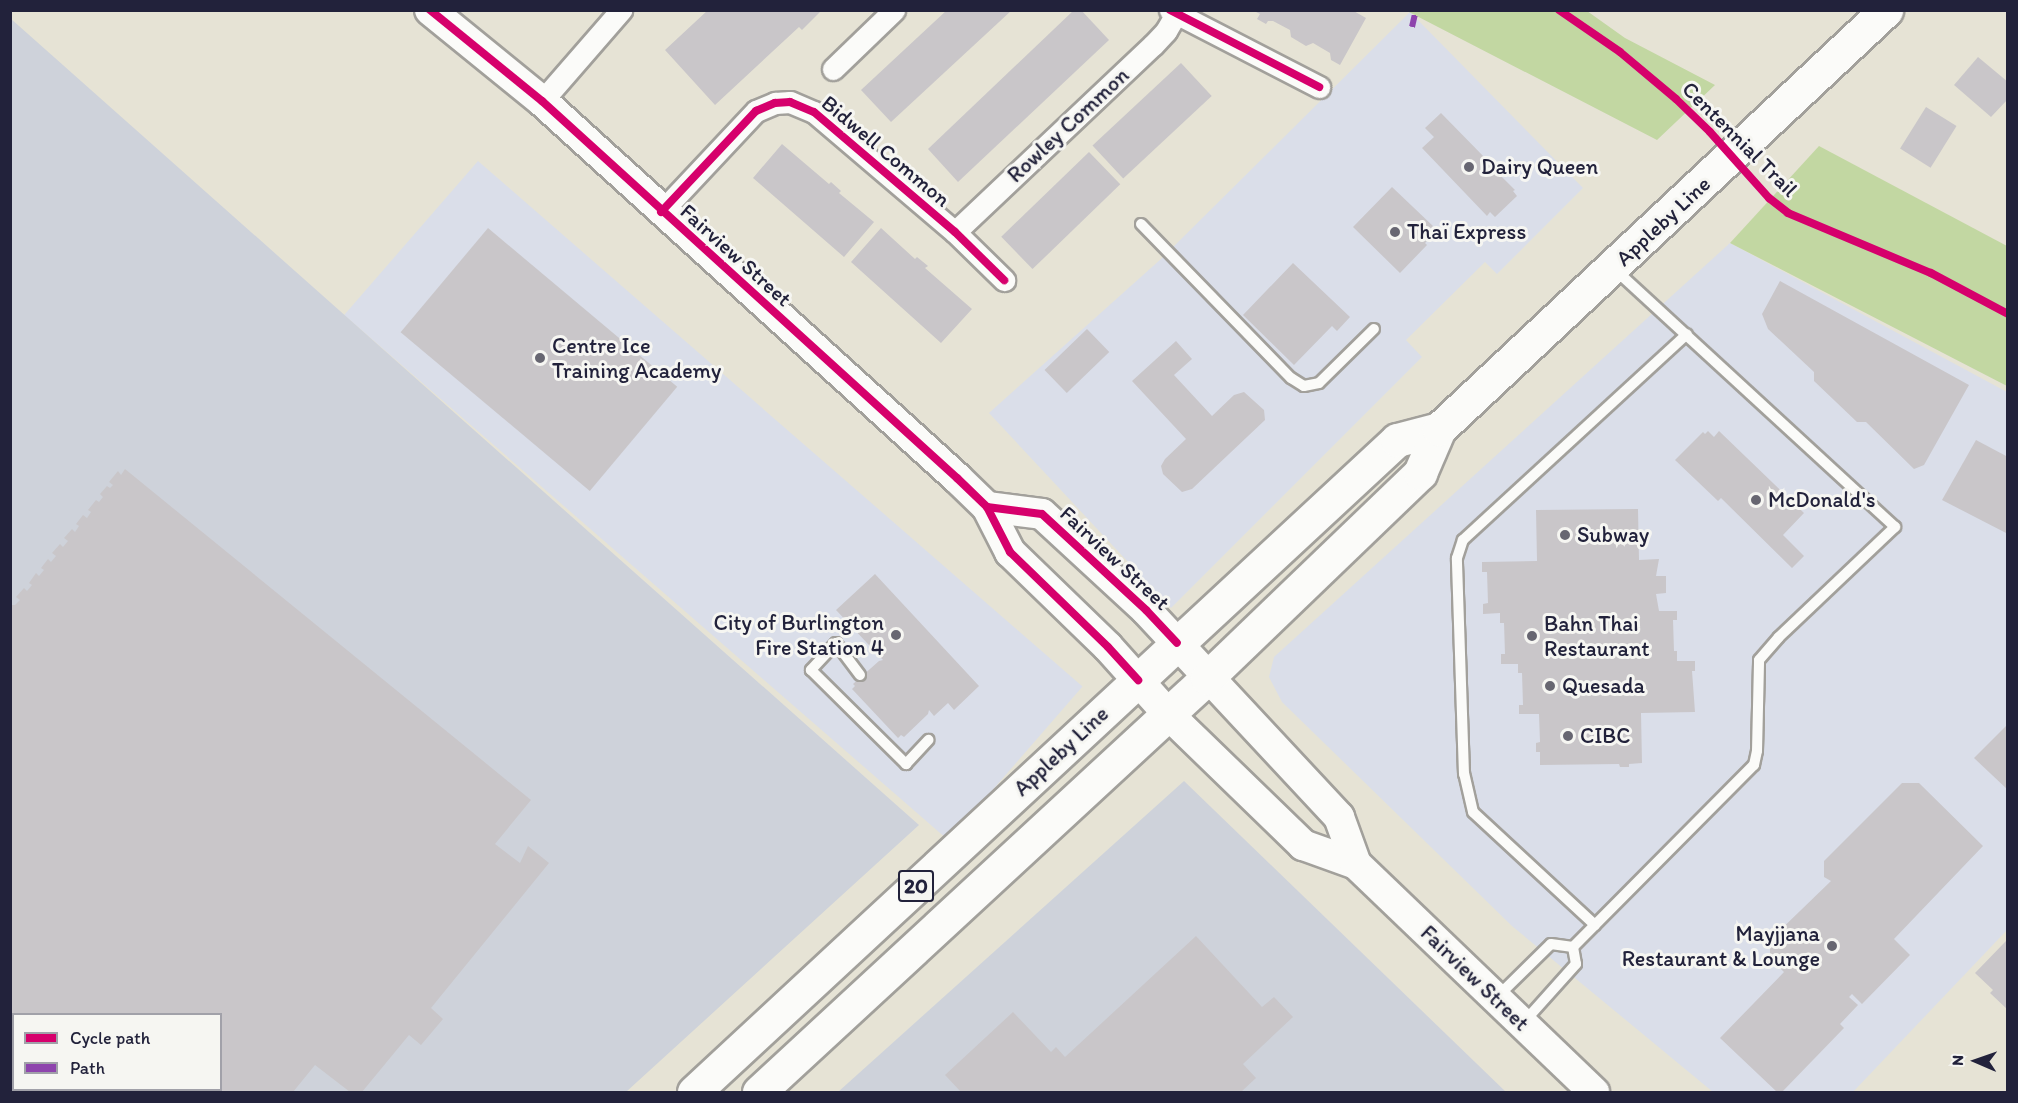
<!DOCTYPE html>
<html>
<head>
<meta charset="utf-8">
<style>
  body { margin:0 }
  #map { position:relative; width:2018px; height:1103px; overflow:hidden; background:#e6e3d5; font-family:Itim,sans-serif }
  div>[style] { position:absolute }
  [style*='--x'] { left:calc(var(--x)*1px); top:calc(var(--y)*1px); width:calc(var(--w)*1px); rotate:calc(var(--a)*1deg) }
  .built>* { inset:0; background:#dadee9; transform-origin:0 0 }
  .industrial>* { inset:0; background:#ced2da }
  .green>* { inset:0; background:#c2d7a2 }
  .building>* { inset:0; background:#c9c6c9; transform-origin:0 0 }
  .roads { filter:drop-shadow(2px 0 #a2a09b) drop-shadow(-2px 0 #a2a09b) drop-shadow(0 2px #a2a09b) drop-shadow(0 -2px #a2a09b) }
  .lane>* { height:10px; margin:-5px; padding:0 5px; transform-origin:5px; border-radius:5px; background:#fbfbf9 }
  .street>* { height:21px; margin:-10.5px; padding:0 10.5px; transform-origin:10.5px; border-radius:10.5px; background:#fbfbf9 }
  .secondary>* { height:30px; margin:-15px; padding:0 15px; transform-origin:15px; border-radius:15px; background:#fbfbf9 }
  .primary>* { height:33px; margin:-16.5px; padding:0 16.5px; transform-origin:16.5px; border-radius:16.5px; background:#fbfbf9 }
  .quiet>* { height:6px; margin-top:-3px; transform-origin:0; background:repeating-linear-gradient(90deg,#8e44ad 0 12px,transparent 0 18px) }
  .cycleway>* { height:8px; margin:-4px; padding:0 4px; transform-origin:4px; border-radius:4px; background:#d6006c }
  .dots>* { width:16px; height:16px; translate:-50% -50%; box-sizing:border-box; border:3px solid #f6f6f2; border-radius:50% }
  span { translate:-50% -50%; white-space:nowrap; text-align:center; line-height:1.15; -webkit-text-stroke:6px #f6f6f2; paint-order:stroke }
  .shield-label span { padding:2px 4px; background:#f6f6f2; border:2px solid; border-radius:4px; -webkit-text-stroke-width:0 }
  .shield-label { font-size:21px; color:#22223b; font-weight:700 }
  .street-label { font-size:22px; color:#22223b }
  .poi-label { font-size:22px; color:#22223b }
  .left { translate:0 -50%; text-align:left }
  .right { translate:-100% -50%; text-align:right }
  .frame { position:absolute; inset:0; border:12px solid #22223b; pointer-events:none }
  .legend { position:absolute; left:12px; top:1013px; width:210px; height:78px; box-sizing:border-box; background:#f6f6f2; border:2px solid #a1a1a9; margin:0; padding:8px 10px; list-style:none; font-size:18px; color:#22223b }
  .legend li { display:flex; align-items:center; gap:12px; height:30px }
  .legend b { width:30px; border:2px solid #a1a1a9 }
  .north { position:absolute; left:1946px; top:1031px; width:60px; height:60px; -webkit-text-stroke:4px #f6f6f2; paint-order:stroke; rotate:272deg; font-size:16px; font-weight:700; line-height:24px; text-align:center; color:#22223b }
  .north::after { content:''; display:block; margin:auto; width:21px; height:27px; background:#22223b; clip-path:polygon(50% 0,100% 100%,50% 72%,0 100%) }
</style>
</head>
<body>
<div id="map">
  <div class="built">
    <div style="clip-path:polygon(1410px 12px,1583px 188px,1497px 274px,1485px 262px,1406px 340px,1422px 357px,1171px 608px,989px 413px,1161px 259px)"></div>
    <div style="left:478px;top:161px;width:801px;height:204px;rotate:41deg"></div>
    <div style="clip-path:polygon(1730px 243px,2007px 392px,2007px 930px,1853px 1092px,1713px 1092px,1512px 926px,1282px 702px,1269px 677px,1274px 657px)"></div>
  </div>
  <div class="industrial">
    <div style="clip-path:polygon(evenodd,10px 18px,919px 825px,626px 1092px,11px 1092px,10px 18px,14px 1014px,220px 1014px,220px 1090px,14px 1090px,14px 1014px)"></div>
    <div style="clip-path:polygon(1184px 781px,1506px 1092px,838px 1092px)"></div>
  </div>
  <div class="green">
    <div style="clip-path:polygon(1407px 11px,1587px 11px,1625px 38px,1715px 85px,1657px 140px)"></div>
    <div style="clip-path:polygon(1819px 146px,2007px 246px,2007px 386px,1730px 243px)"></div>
  </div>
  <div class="building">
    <div style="clip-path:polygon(708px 10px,822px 10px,802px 30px,799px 27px,715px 105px,665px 50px)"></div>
    <div style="clip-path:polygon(947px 10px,1012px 10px,891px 122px,861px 90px)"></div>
    <div style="clip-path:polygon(1074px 10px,1081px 10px,1109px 40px,958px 182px,928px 149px)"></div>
    <div style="clip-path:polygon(1252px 10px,1352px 10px,1366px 18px,1340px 65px,1331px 60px,1330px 53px,1313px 43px,1306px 46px,1291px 37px,1290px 30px,1273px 21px,1268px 21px,1266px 24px,1257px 19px,1260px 14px)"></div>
    <div style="clip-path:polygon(1978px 57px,2008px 82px,2008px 99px,1991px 117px,1954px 85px)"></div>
    <div style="left:1181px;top:63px;width:45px;height:121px;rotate:47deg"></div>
    <div style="left:1926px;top:107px;width:36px;height:49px;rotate:32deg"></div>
    <div style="clip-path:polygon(1441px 113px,1488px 161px,1490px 159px,1504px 173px,1501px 176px,1515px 190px,1513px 191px,1517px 196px,1495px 217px,1490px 212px,1487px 216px,1422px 148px,1434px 137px,1425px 128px)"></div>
    <div style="clip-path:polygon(782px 144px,829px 184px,831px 182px,841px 191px,839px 193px,874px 222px,844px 257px,753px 178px)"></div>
    <div style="left:1089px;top:152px;width:45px;height:122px;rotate:46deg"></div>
    <div style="clip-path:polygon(1392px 187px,1433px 226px,1430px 229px,1434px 234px,1425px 243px,1427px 245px,1400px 273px,1353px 227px)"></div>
    <div style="left:488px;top:228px;width:247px;height:136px;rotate:40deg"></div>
    <div style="clip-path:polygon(881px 228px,915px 259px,917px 257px,928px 266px,925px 268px,972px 309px,941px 343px,851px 262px)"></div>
    <div style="clip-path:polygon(1293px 263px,1350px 317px,1337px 331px,1332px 326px,1294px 365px,1243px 315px)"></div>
    <div style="clip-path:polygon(1780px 281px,1969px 385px,1924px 465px,1914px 469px,1866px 422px,1857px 422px,1814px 381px,1814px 372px,1768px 329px,1762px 314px)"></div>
    <div style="left:1087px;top:329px;width:32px;height:59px;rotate:46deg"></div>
    <div style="clip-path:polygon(1176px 341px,1192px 359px,1174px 375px,1212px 416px,1234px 395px,1244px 392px,1264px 410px,1265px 420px,1192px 489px,1182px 492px,1163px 474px,1161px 466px,1165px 459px,1186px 439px,1132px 381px)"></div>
    <div style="clip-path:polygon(1708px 431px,1714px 437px,1719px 431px,1804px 513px,1783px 535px,1804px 556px,1792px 568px,1721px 498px,1718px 501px,1675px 460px,1703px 432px,1705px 434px)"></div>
    <div style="clip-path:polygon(1976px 440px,2008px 457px,2008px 534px,1942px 500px)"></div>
    <div style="clip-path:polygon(125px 469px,531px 800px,495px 844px,520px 863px,528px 846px,549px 863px,431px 1008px,443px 1019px,421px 1045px,409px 1035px,362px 1092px,350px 1092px,315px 1065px,293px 1092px,80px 1092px,76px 1090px,220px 1090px,220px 1014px,14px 1014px,14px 1038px,10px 1036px,10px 605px,15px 605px,20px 600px,16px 597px,24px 588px,27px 591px,32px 585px,29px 583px,36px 573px,39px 576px,44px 570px,41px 568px,48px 559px,51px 562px,56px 556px,52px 553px,60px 544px,63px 547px,68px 541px,64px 538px,72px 529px,75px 532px,79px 526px,76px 524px,83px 515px,87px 518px,91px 512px,88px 510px,96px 500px,99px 502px,103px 497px,100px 494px,107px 486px,110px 488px,113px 485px,109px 482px,118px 471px,121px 475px)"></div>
    <div style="clip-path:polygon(1638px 509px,1639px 560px,1659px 559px,1656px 576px,1666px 576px,1666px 593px,1656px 594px,1659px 611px,1677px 611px,1677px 620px,1673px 620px,1674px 651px,1677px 651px,1677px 661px,1695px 661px,1695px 671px,1692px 671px,1695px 712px,1641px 713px,1642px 763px,1629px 764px,1629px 767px,1620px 767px,1619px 764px,1540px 765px,1540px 752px,1536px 752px,1536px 743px,1540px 742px,1539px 714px,1519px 714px,1519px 705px,1523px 705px,1522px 673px,1518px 673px,1518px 664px,1501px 664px,1501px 654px,1505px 654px,1504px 623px,1500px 623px,1500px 613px,1483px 614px,1483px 604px,1488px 603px,1487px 572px,1482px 572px,1482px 562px,1537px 561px,1536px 510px)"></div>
    <div style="clip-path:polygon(875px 574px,979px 686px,954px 710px,948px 703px,934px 716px,929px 710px,928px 714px,904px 737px,901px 735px,898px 738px,852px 689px,855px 686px,853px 684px,879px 661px,883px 660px,836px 610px)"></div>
    <div style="clip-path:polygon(2008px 724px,2008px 790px,1974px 758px)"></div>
    <div style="clip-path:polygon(1902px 783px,1919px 783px,1983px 846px,1894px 939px,1910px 955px,1862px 1004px,1852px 994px,1849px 997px,1858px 1005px,1840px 1024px,1844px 1028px,1782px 1092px,1777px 1092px,1720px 1038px,1784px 972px,1770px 958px,1770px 940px,1831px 881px,1824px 877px,1824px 861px)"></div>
    <div style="clip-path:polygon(1196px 936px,1262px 1007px,1274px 997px,1293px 1017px,1243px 1064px,1256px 1078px,1241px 1092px,961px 1092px,945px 1075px,1013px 1012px,1051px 1052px,1056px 1047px,1065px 1057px)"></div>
    <div style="clip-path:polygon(2006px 941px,2008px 943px,2008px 1010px,1990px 993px,1993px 990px,1975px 973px)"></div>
  </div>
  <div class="roads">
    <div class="lane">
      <div style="--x:1141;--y:224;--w:215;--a:45.8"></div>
      <div style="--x:1291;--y:378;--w:15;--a:32"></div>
      <div style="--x:1304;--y:386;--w:15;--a:-11"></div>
      <div style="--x:1319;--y:383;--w:77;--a:-44.5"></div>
      <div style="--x:860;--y:675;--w:40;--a:-127"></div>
      <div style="--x:836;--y:643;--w:37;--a:133"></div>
      <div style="--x:811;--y:670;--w:134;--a:44.7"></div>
      <div style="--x:906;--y:764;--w:33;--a:-47"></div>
      <div style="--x:1595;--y:925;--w:166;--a:-137.2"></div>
      <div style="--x:1473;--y:812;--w:39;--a:-103"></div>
      <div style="--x:1464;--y:774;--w:216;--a:-91.9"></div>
      <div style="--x:1457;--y:558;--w:19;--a:-72"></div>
      <div style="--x:1463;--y:540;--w:304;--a:-42.6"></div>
      <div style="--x:1573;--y:947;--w:257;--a:-45.2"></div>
      <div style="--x:1754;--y:765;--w:14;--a:-78"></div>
      <div style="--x:1757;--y:751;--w:91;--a:-88.7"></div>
      <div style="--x:1759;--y:660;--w:30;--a:-49"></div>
      <div style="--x:1779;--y:637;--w:160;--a:-43.5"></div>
      <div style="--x:1895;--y:527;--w:381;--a:-137.4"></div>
      <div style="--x:1498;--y:996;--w:74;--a:-44.5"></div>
      <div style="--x:1551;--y:944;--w:22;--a:8"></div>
      <div style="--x:1524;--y:1022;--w:78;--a:-48.1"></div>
      <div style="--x:1576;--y:964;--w:17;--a:-100"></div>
    </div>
    <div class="street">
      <div style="--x:1170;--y:10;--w:168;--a:27.3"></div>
      <div style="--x:833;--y:69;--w:85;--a:-44"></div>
      <div style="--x:542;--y:101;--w:121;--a:-49"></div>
      <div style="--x:661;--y:212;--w:139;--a:-46.8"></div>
      <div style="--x:756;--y:111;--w:21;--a:-23"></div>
      <div style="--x:775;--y:103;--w:15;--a:-4"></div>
      <div style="--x:790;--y:102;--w:26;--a:23"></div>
      <div style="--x:814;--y:112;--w:185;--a:40.4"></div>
      <div style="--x:955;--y:232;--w:69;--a:44.4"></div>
      <div style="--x:955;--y:232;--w:272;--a:-43.4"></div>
      <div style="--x:1153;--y:45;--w:19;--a:-47"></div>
      <div style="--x:1166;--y:31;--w:20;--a:-60"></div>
    </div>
    <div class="secondary">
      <div style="--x:430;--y:10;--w:144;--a:39.1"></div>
      <div style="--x:542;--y:101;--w:561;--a:42.25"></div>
      <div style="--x:957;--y:478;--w:42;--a:44"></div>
      <div style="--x:987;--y:507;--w:51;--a:62.9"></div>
      <div style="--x:1010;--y:552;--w:136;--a:44.1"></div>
      <div style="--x:1108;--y:647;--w:91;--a:48.1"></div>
      <div style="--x:1169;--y:715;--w:187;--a:44.1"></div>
      <div style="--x:1303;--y:845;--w:56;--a:19.7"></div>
      <div style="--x:1356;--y:864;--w:330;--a:43.8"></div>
      <div style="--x:987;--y:507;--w:55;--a:7.3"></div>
      <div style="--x:1042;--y:514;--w:142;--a:42.7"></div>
      <div style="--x:1146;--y:610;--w:283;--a:47"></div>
      <div style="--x:1339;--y:817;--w:50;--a:70.1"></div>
    </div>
    <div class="primary">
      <div style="--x:694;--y:1092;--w:959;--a:-42.84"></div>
      <div style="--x:1397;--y:440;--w:43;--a:-14.7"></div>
      <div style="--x:759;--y:1092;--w:610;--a:-42.74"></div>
      <div style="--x:1207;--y:678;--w:296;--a:-43.9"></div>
      <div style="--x:1420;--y:473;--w:48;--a:-66.6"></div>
      <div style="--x:1439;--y:429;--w:613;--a:-43.15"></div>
    </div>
  </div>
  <div class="quiet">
    <div style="--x:1412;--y:27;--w:17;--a:-77"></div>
  </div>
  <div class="cycleway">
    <div style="--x:430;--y:10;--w:144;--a:39.1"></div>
    <div style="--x:542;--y:101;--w:561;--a:42.25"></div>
    <div style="--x:957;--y:478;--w:42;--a:44"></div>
    <div style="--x:987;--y:507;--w:51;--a:62.9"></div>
    <div style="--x:1010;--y:552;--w:136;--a:44.1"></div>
    <div style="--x:1108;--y:647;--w:45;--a:47.7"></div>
    <div style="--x:1170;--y:10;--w:168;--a:27.3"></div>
    <div style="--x:1559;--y:10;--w:74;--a:34.5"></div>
    <div style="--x:1620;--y:52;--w:73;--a:40"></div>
    <div style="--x:1676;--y:99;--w:47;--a:44.1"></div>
    <div style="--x:1710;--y:132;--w:89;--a:48.2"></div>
    <div style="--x:1769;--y:198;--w:24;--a:38"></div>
    <div style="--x:1788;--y:213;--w:155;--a:22.8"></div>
    <div style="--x:1931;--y:273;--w:87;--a:28"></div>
    <div style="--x:661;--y:212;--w:139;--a:-46.8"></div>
    <div style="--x:756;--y:111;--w:21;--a:-23"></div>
    <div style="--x:775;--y:103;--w:15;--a:-4"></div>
    <div style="--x:790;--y:102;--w:26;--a:23"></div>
    <div style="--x:814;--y:112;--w:185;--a:40.4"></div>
    <div style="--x:955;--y:232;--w:69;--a:44.4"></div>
    <div style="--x:987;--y:507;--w:55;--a:7.3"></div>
    <div style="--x:1042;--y:514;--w:142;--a:42.7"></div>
    <div style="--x:1146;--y:610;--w:45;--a:46.8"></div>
  </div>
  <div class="dots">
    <div style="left:1469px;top:167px;background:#676671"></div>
    <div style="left:1395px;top:232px;background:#676671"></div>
    <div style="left:540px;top:358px;background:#676671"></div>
    <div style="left:1756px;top:500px;background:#676671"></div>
    <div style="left:1565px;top:535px;background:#676671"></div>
    <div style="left:896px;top:635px;background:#676671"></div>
    <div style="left:1532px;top:636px;background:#676671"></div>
    <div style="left:1550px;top:686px;background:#676671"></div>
    <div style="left:1568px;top:736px;background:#676671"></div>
    <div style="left:1832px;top:946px;background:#676671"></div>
  </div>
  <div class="shield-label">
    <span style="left:916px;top:886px">20</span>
  </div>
  <div class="street-label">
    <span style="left:1068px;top:125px;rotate:-43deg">Rowley Common</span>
    <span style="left:1740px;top:139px;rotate:45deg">Centennial Trail</span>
    <span style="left:886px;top:151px;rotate:40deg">Bidwell Common</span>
    <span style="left:1663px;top:221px;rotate:-43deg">Appleby Line</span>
    <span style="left:736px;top:255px;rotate:42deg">Fairview Street</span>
    <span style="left:1115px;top:558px;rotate:43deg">Fairview Street</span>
    <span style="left:1061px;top:751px;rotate:-43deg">Appleby Line</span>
    <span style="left:1475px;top:978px;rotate:44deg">Fairview Street</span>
  </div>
  <div class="poi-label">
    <span class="left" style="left:1481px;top:167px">Dairy Queen</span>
    <span class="left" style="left:1407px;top:232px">Thaï Express</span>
    <span class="left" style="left:552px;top:358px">Centre Ice<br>Training Academy</span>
    <span class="left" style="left:1768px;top:500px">McDonald's</span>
    <span class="left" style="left:1577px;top:535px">Subway</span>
    <span class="right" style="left:884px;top:635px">City of Burlington<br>Fire Station 4</span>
    <span class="left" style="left:1544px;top:636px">Bahn Thai<br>Restaurant</span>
    <span class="left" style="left:1562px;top:686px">Quesada</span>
    <span class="left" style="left:1580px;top:736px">CIBC</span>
    <span class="right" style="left:1820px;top:946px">Mayjjana<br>Restaurant &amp; Lounge</span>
  </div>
  <div class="frame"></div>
  <ul class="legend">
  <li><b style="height:8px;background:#d6006c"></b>Cycle path</li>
  <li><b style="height:8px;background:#8e44ad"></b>Path</li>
  </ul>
  <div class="north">N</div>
</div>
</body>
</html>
